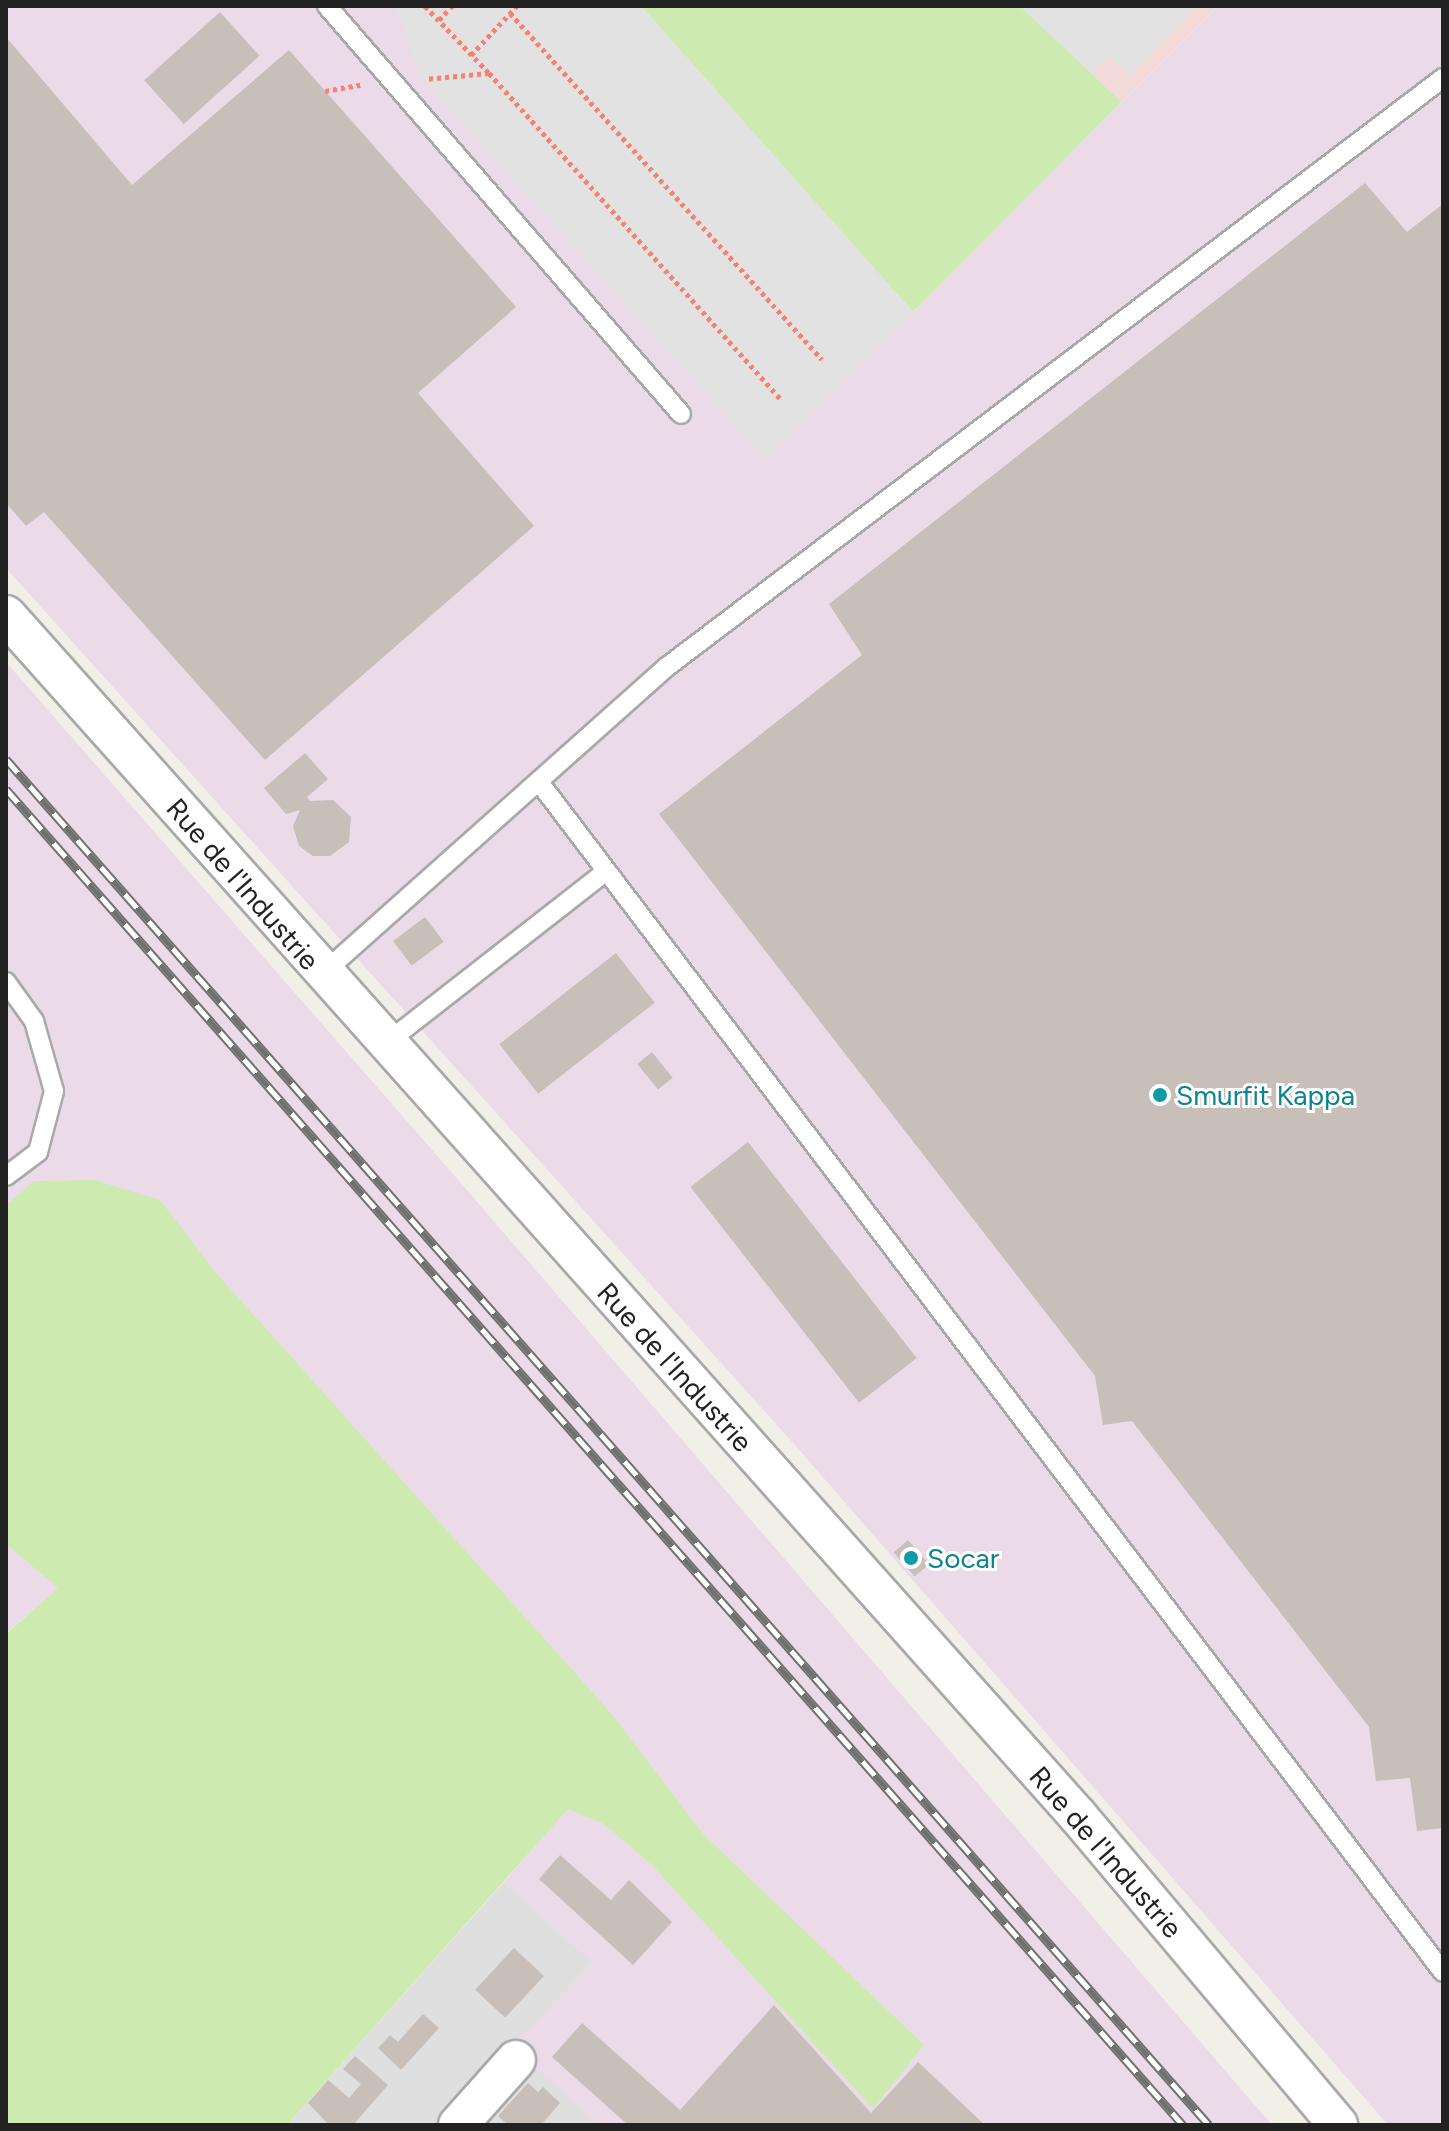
<!DOCTYPE html>
<html>
<head>
<meta charset="utf-8">
<style>
  body { margin:0 }
  #map { position:relative; width:1449px; height:2131px; overflow:hidden; background:#f2efe9; font-family:Figtree,sans-serif }
  div>[style] { position:absolute }
  [style*='--x'] { left:calc(var(--x)*1px); top:calc(var(--y)*1px); width:calc(var(--w)*1px); rotate:calc(var(--a)*1deg) }
  .residential>* { inset:0; background:#e0dfdf }
  .commercial>* { inset:0; background:#f2dad9 }
  .industrial>* { inset:0; background:#ebdbe8 }
  .grass>* { inset:0; background:#cdebb0 }
  .parking>* { inset:0; background:#e2e2e2 }
  .building>* { inset:0; background:#c7bfb8; transform-origin:0 0 }
  .path>* { height:5px; margin-top:-2.5px; transform-origin:0; background:repeating-linear-gradient(90deg,#fa8072 0 4px,transparent 0 8px) }
  .roads { filter:drop-shadow(2px 0 #a9a9a9) drop-shadow(-2px 0 #a9a9a9) drop-shadow(0 2px #a9a9a9) drop-shadow(0 -2px #a9a9a9) }
  .lane>* { height:18px; margin:-9px; padding:0 9px; transform-origin:9px; border-radius:9px; background:#fff }
  .street>* { height:38px; margin:-19px; padding:0 19px; transform-origin:19px; border-radius:19px; background:#fff }
  .rail>* { height:9px; margin-top:-4.5px; transform-origin:0; background:repeating-linear-gradient(90deg,#fff 0 18px,#707070 0 36px); box-sizing:border-box; border-block:2px solid #707070 }
  .dots>* { width:22px; height:22px; translate:-50% -50%; box-sizing:border-box; border:4px solid #fff; border-radius:50% }
  span { translate:-50% -50%; white-space:nowrap; text-align:center; line-height:1.15; -webkit-text-stroke:6px #fff; paint-order:stroke }
  .street-label { font-size:28px; color:#222 }
  .culture-label { font-size:28px; color:#0d838f }
  .left { translate:0 -50%; text-align:left }
  .frame { position:absolute; inset:0; border:8px solid #222; pointer-events:none }
</style>
</head>
<body>
<div id="map">
  <div class="residential">
    <div style="clip-path:polygon(504px 1882px,593px 1962px,513px 2047px,600px 2125px,287px 2125px)"></div>
  </div>
  <div class="commercial">
    <div style="clip-path:polygon(1020px 6px,1218px 6px,1122px 102px)"></div>
  </div>
  <div class="industrial">
    <div style="clip-path:polygon(6px 6px,641px 6px,913px 312px,1218px 6px,1443px 6px,1443px 2125px,1388px 2125px,794px 1444px,6px 568px)"></div>
    <div style="clip-path:polygon(6px 662px,460px 1182px,1272px 2125px,600px 2125px,512px 2047px,593px 1962px,504px 1882px,567px 1809px,6px 1230px)"></div>
    <div style="clip-path:polygon(6px 1544px,59px 1588px,6px 1633px)"></div>
  </div>
  <div class="grass">
    <div style="clip-path:polygon(641px 6px,1020px 6px,1122px 102px,913px 312px)"></div>
    <div style="clip-path:polygon(94px 1180px,160px 1200px,217px 1274px,610px 1712px,704px 1835px,924px 2045px,873px 2109px,653px 1866px,604px 1824px,568px 1809px,287px 2125px,6px 2125px,6px 1634px,58px 1588px,6px 1544px,6px 1205px,34px 1181px)"></div>
  </div>
  <div class="parking">
    <div style="clip-path:polygon(395px 6px,641px 6px,913px 312px,765px 459px,420px 76px)"></div>
    <div style="clip-path:polygon(1020px 6px,1197px 6px,1130px 75px,1110px 57px,1091px 73px)"></div>
  </div>
  <div class="building">
    <div style="left:220px;top:12px;width:59px;height:102px;rotate:48deg"></div>
    <div style="clip-path:polygon(6px 37px,132px 185px,289px 50px,516px 307px,418px 393px,534px 526px,265px 760px,44px 512px,26px 526px,6px 503px)"></div>
    <div style="clip-path:polygon(1365px 183px,1407px 232px,1443px 204px,1443px 1828px,1417px 1831px,1410px 1778px,1376px 1781px,1369px 1727px,1132px 1421px,1103px 1425px,1095px 1376px,659px 814px,862px 655px,829px 604px)"></div>
    <div style="clip-path:polygon(305px 753px,328px 779px,307px 797px,310px 801px,333px 800px,351px 817px,349px 842px,330px 856px,313px 856px,299px 846px,293px 826px,300px 810px,286px 814px,264px 788px)"></div>
    <div style="left:425px;top:917px;width:31px;height:40px;rotate:53deg"></div>
    <div style="left:616px;top:953px;width:63px;height:148px;rotate:52deg"></div>
    <div style="left:652px;top:1052px;width:33px;height:19px;rotate:51deg"></div>
    <div style="left:748px;top:1142px;width:274px;height:73px;rotate:52deg"></div>
    <div style="left:908px;top:1540px;width:32px;height:19px;rotate:49deg"></div>
    <div style="clip-path:polygon(560px 1855px,611px 1900px,629px 1880px,672px 1922px,633px 1965px,539px 1879px)"></div>
    <div style="left:514px;top:1948px;width:41px;height:57px;rotate:43deg"></div>
    <div style="clip-path:polygon(774px 2005px,871px 2113px,918px 2062px,985px 2125px,628px 2125px,552px 2057px,582px 2023px,680px 2110px)"></div>
    <div style="clip-path:polygon(423px 2014px,439px 2028px,401px 2070px,378px 2048px,390px 2035px,398px 2042px)"></div>
    <div style="clip-path:polygon(355px 2056px,388px 2085px,353px 2125px,329px 2125px,308px 2103px,328px 2080px,349px 2098px,361px 2084px,343px 2069px)"></div>
    <div style="clip-path:polygon(528px 2083px,538px 2092px,543px 2087px,560px 2103px,541px 2125px,508px 2125px,498px 2116px)"></div>
  </div>
  <div class="path">
    <div style="--x:425;--y:6;--w:93;--a:46.3"></div>
    <div style="--x:489;--y:73;--w:64;--a:174.6"></div>
    <div style="--x:510;--y:13;--w:466;--a:48"></div>
    <div style="--x:439;--y:20;--w:19;--a:-47"></div>
    <div style="--x:471;--y:55;--w:67;--a:-46.8"></div>
    <div style="--x:489;--y:73;--w:436;--a:48.2"></div>
    <div style="--x:325;--y:91;--w:36;--a:-10"></div>
  </div>
  <div class="roads">
    <div class="lane">
      <div style="--x:327;--y:6;--w:540;--a:49.05"></div>
      <div style="--x:539;--y:782;--w:1494;--a:52.78"></div>
      <div style="--x:322;--y:974;--w:463;--a:-41.7"></div>
      <div style="--x:668;--y:666;--w:973;--a:-37.19"></div>
      <div style="--x:6;--y:982;--w:48;--a:54.3"></div>
      <div style="--x:34;--y:1021;--w:73;--a:74.1"></div>
      <div style="--x:54;--y:1091;--w:63;--a:104.7"></div>
      <div style="--x:38;--y:1152;--w:40;--a:143"></div>
      <div style="--x:385;--y:1044;--w:279;--a:-38"></div>
    </div>
    <div class="street">
      <div style="--x:6;--y:615;--w:1610;--a:48.25"></div>
      <div style="--x:1078;--y:1816;--w:404;--a:49.9"></div>
      <div style="--x:458;--y:2125;--w:87;--a:-48.3"></div>
    </div>
  </div>
  <div class="rail">
    <div style="--x:6;--y:759;--w:1820;--a:48.63"></div>
    <div style="--x:6;--y:789;--w:1781;--a:48.62"></div>
  </div>
  <div class="dots">
    <div style="left:1160px;top:1095px;background:#0f9aa8"></div>
    <div style="left:911px;top:1558px;background:#0f9aa8"></div>
  </div>
  <div class="street-label">
    <span style="left:243px;top:884px;rotate:49deg">Rue de l'Industrie</span>
    <span style="left:675px;top:1367px;rotate:48deg">Rue de l'Industrie</span>
    <span style="left:1106px;top:1852px;rotate:49deg">Rue de l'Industrie</span>
  </div>
  <div class="culture-label">
    <span class="left" style="left:1176px;top:1095px">Smurfit Kappa</span>
    <span class="left" style="left:927px;top:1558px">Socar</span>
  </div>
  <div class="frame"></div>
</div>
</body>
</html>
